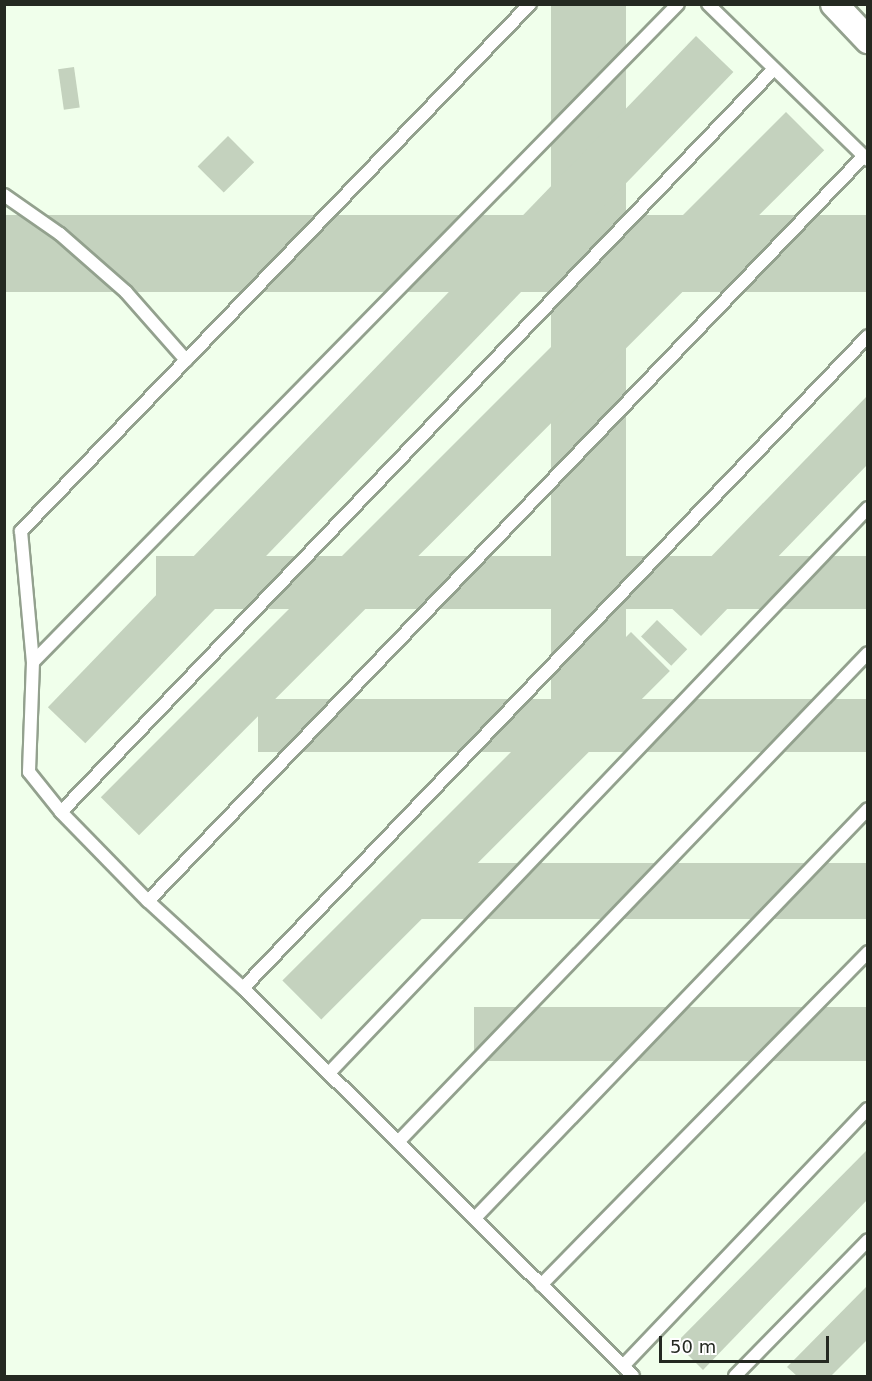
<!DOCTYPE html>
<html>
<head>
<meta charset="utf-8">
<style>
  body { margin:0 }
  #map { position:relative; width:872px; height:1381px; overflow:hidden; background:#f0ffeb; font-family:"DejaVu Sans",sans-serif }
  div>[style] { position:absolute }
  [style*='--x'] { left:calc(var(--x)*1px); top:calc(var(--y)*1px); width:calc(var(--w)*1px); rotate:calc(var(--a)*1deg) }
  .building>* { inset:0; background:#c4d2be; transform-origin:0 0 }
  .roads { filter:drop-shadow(2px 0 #93a18e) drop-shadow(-2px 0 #93a18e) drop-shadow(0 2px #93a18e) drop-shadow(0 -2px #93a18e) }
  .lane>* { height:12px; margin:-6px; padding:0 6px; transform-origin:6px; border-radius:6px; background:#fff }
  .street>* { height:26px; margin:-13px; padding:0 13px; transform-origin:13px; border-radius:13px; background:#fff }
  span { translate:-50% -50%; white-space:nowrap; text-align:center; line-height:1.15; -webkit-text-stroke:5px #fff; paint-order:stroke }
  .frame { position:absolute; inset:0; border:6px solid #242921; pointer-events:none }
  .scale { position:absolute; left:659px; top:1336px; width:170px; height:27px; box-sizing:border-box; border:3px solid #242921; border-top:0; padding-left:8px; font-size:18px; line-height:21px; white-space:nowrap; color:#242921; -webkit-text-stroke:4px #fff; paint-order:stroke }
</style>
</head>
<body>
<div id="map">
  <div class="building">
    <div style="left:551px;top:4px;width:75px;height:726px"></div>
    <div style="left:696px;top:36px;width:52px;height:933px;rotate:44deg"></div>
    <div style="left:74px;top:67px;width:41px;height:16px;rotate:82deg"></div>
    <div style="left:786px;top:112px;width:54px;height:969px;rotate:45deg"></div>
    <div style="left:228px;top:136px;width:37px;height:43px;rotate:45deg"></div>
    <div style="left:868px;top:215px;width:77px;height:957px;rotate:90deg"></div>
    <div style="clip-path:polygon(868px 395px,868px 464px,701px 636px,666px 603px)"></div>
    <div style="left:868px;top:556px;width:53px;height:712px;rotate:90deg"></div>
    <div style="left:657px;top:620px;width:42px;height:23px;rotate:44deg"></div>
    <div style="left:631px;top:632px;width:55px;height:493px;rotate:45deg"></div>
    <div style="left:868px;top:699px;width:53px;height:610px;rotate:90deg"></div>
    <div style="left:868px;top:863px;width:56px;height:466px;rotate:90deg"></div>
    <div style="left:868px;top:1007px;width:54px;height:394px;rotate:90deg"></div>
    <div style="clip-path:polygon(868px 1149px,868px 1199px,703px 1370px,676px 1343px)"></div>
    <div style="clip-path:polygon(868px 1285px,868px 1339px,831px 1376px,797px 1376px,787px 1367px)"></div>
  </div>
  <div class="roads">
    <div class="lane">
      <div style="--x:530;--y:4;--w:733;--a:134"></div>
      <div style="--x:21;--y:531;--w:132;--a:84.8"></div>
      <div style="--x:33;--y:662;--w:921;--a:-45.57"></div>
      <div style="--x:708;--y:4;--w:223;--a:44.3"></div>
      <div style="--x:4;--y:195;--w:68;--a:34.9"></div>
      <div style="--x:60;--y:234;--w:88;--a:41.3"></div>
      <div style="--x:126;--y:292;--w:91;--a:48.6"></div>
      <div style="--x:33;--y:662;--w:110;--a:92.1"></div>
      <div style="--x:29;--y:772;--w:51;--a:51.3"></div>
      <div style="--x:61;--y:812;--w:1030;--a:-46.18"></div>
      <div style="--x:61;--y:812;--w:124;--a:45.7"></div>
      <div style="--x:148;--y:901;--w:1033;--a:-46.14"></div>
      <div style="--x:148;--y:901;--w:129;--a:42.5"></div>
      <div style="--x:243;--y:988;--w:903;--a:-46.21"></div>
      <div style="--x:243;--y:988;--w:550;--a:44.85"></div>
      <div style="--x:329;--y:1073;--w:781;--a:-46.35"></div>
      <div style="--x:398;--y:1142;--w:678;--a:-46.14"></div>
      <div style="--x:475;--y:1218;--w:567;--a:-46.14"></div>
      <div style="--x:541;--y:1285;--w:467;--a:-45.5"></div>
      <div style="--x:623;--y:1366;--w:355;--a:-46.4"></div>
      <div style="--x:735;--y:1376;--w:190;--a:-45.6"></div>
    </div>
    <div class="street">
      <div style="--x:834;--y:4;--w:50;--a:46.6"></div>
    </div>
  </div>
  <div class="frame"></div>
  <div class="scale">50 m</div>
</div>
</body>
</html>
